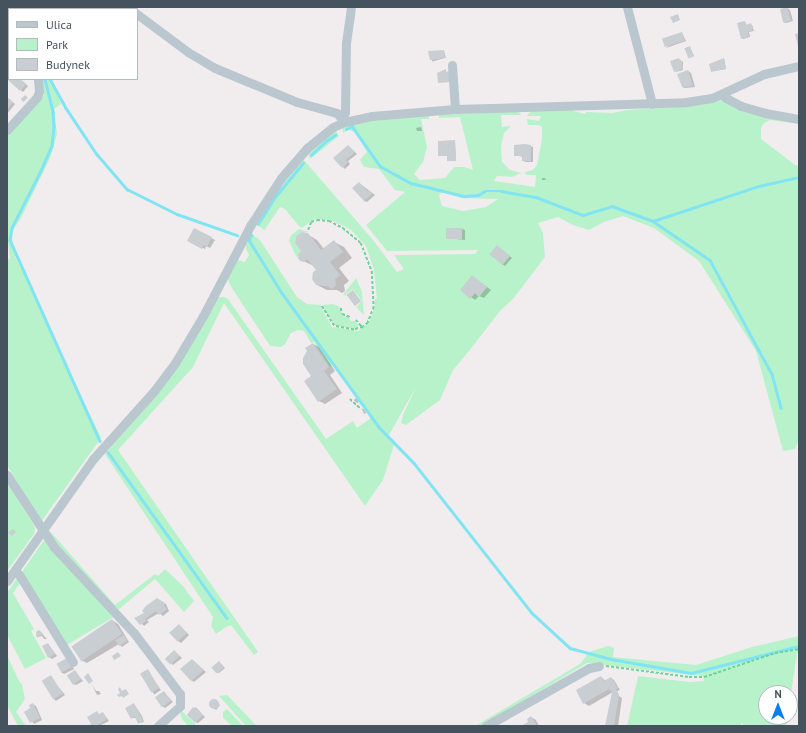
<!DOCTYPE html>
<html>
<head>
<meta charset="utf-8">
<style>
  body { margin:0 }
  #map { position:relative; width:806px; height:733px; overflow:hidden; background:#f1edee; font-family:"PT Sans",sans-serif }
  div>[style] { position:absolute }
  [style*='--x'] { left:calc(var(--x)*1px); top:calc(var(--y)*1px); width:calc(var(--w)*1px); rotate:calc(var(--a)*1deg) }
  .green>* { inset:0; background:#b8f2ca }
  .shadow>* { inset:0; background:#0003; transform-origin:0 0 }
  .stream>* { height:2.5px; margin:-1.25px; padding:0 1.25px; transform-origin:1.25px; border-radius:1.25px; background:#81e4f3 }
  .building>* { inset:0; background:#c9ced3; transform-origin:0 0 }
  .round { border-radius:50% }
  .path>* { height:1.5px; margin-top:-0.75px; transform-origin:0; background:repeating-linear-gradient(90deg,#6dd399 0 3px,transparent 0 5px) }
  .minor>* { height:9px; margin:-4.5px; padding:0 4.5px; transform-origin:4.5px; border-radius:4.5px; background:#bac7ce }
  span { translate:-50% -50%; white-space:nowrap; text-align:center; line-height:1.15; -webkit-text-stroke:4px #fff; paint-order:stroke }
  .frame { position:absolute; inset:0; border:8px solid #44535d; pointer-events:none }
  .legend { position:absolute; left:8px; top:8px; width:130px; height:72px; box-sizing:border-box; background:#fff; border:1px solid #b4babe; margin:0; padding:5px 7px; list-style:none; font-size:12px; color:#44535d }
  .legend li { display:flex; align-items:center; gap:8px; height:20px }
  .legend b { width:20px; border:1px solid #b4babe }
  .north { position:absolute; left:758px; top:685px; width:40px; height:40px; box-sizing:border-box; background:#fff; border:1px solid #b4babe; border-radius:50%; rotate:0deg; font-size:11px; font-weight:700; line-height:16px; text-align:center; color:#44535d }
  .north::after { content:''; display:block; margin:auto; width:14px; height:18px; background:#0b7fee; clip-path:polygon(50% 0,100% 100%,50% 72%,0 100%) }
</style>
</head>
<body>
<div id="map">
  <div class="green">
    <div style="clip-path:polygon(7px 7px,34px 7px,34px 9px,9px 9px,9px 67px,7px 69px)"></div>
    <div style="clip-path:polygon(41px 79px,52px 79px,61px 104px,54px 109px,57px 134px,50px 158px,21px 218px,11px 233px,15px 256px,101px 438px,41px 522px,7px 465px,7px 261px,10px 258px,7px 232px,7px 135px,44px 95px)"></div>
    <div style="clip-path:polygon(evenodd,720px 99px,799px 121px,799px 124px,770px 120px,764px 123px,761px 128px,761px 139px,795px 165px,799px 166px,799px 439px,795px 449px,783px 451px,756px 351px,699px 261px,654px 228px,623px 216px,604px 222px,589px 230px,573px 225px,558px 217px,538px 223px,543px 233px,545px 257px,513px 299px,500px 311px,469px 351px,453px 370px,440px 400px,406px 425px,401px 423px,403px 415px,416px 387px,389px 435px,394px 445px,383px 480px,365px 506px,224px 303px,193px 367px,118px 450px,258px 652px,254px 655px,231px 625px,226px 627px,216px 634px,211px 626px,213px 617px,105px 454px,164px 384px,216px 297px,224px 297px,228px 299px,326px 439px,353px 421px,357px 428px,371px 418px,333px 364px,330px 367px,314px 342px,311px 343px,304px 331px,298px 330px,291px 333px,285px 344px,281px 347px,270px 346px,230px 285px,227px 277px,237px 260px,245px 262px,249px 255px,246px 249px,246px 245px,252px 234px,260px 240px,297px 297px,307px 304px,320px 305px,332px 327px,358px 331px,369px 323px,374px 309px,375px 299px,377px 299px,374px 270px,366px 246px,350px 229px,333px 221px,316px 219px,311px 221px,302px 228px,299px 226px,285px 209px,280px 207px,265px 229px,266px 231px,257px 225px,278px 195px,276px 193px,303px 159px,373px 240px,397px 272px,404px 269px,394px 255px,475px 254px,478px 250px,387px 251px,366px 225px,405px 192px,395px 190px,379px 169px,364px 167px,360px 160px,367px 152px,355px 132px,348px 130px,343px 133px,342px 128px,362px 122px,429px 115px,429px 119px,421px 119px,427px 147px,423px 162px,414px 174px,420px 180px,445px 178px,454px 167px,464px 167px,473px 170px,460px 117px,439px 118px,439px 115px,518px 111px,521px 115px,501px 115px,502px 127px,511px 126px,504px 133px,501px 147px,502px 162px,510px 170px,521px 173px,512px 177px,497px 176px,494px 181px,535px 187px,536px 175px,526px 175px,525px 172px,533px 170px,537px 165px,542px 139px,542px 127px,538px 125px,528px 125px,527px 119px,539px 121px,541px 116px,527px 116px,531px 111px,570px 110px,585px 114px,586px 112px,612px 113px,627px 110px,691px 106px,720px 99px,443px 191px,461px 198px,498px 199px,486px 207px,463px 211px,442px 206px,439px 195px,443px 191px)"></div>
    <div style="clip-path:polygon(336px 131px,339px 136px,310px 159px,308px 154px,311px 150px)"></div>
    <div style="clip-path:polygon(299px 229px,309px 232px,302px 232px,296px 236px,295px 243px,301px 251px,298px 254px,297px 258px,289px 241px,291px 235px)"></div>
    <div style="clip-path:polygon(356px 278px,362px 292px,364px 315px,356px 307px,362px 301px,353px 289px,346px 294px,346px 296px,343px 295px)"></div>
    <div style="clip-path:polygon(333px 304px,340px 307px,342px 316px,349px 318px,351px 321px,355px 321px,359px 325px,355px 329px,334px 325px,322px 305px)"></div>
    <div style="clip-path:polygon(7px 483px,34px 525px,35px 529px,34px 534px,7px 571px)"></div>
    <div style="clip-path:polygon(50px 531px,115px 605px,155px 574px,158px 576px,165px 569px,183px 586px,194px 601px,184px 612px,155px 579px,118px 610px,48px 535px)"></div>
    <div style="clip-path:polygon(44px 540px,117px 615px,65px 646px,22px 572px)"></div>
    <div style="clip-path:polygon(17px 578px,21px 582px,13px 593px,34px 629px,31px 631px,46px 658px,25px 669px,7px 635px,7px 593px)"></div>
    <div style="clip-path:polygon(799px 636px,799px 652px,797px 653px,790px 701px,790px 693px,766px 693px,766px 717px,788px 717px,786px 726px,743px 726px,743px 723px,741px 724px,742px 726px,627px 726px,638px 676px,690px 682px,704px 681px,703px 676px,587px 663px,481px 726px,475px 726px,580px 664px,589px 652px,608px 646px,614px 648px,613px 657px,696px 665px,752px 647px)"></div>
    <div style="clip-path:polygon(7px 655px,19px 681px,22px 684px,25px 699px,16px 712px,26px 726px,18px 726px,7px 705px)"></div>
    <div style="clip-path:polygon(227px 695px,257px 726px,246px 726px,219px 696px)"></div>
    <div style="clip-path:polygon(227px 709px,230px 712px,243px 726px,232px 726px,223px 718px,223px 712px)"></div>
    <div style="clip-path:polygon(182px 711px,195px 724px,195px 726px,188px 726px,182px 719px,180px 713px)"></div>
  </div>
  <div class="shadow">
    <div style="clip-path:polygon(787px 8px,790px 10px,793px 21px,786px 23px,784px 22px)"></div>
    <div style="clip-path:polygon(745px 22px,747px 26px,752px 25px,754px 31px,749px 32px,750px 37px,743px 39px)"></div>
    <div style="clip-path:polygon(682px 33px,686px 41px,666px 48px)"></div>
    <div style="left:444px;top:51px;width:7px;height:14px;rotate:74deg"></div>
    <div style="clip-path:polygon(679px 59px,683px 62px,683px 70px,676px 72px,672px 62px)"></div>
    <div style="clip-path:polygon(724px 59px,726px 69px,712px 71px)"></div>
    <div style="clip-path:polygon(688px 71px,691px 73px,695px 87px,685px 88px,682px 87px)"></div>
    <div style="clip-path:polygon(9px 77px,9px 79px,20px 79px,28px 86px,23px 92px,11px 82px,8px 78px)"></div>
    <div style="clip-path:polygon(7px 98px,15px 104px,7px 114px)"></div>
    <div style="clip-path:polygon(421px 127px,422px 131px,417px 131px,416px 128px)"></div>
    <div style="clip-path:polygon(455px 141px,456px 161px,449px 161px,448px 156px)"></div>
    <div style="clip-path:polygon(348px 146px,357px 154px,348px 161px,350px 164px,345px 169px,343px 167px)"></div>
    <div style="clip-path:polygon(530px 146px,533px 147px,533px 162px,526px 162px,523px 161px,523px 157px,515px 155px)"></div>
    <div style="clip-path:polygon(542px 178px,545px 178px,546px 180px,542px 180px)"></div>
    <div style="clip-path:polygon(359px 183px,375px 195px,367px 202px,364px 201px)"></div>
    <div style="clip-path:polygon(194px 229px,215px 240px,210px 248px,206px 246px,205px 249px,188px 240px)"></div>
    <div style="clip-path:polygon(462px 229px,465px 230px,465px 240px,447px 238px)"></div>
    <div style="clip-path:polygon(307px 234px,317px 240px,324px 249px,334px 242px,344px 247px,352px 258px,339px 268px,349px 281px,344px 285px,345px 291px,342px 293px,337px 290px,327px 290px,317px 285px,317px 270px,314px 266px,301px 260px)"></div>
    <div style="clip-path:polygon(500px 248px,512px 258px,505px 266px,502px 264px)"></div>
    <div style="clip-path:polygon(472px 276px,491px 290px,484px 298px,479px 296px,475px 300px,461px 290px)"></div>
    <div style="clip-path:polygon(313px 344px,319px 347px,335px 371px,330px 375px,342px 393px,325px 404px,319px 401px,313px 376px,305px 364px,306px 353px)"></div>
    <div style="clip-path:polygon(356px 398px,359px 402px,357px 403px,354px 400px)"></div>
    <div style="clip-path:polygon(362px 409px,364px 409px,366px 413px,364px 414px)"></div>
    <div style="clip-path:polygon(163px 603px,166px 604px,169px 611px,163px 616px,159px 613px,147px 620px,149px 622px,144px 626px,136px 618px)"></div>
    <div style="clip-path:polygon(112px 620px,118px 624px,129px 642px,122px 647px,119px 644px,87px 663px,81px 660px)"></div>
    <div style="clip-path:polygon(179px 625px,189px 635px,181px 643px,178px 641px)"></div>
    <div style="clip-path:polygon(40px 631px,45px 637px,47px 639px,44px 639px,42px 636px,38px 637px,36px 635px)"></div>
    <div style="clip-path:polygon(48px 644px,57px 656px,52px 659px,49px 657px)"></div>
    <div style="clip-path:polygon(174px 651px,182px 658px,173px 665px,166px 658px)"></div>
    <div style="clip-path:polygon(69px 660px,74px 669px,64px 674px,61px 672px)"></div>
    <div style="clip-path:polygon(192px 660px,206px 672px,194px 682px,191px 680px)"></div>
    <div style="clip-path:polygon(220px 663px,225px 668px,219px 673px,218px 673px)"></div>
    <div style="left:148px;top:671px;width:23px;height:8px;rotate:56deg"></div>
    <div style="clip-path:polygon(75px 672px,83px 681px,76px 685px,73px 684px)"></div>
    <div style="clip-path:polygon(601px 677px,606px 681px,611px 678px,614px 680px,620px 690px,617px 691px,619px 696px,622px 698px,618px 726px,606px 726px,613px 692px,589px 706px,584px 703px)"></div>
    <div style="clip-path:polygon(56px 684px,65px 695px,56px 701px,54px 699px)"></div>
    <div style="clip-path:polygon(92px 685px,96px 691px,99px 691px,101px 694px,97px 695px)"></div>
    <div style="clip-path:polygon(164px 692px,173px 702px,165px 708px,162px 706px)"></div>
    <div style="clip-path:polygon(214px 700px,220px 705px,216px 710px,209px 705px)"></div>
    <div style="clip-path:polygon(33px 704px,36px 706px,42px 720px,34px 724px,25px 712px,32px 709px)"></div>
    <div style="clip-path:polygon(134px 704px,142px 716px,144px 722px,140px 723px,137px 718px,132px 718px)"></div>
    <div style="clip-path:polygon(196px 708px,205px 717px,198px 723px,195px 722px)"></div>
    <div style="clip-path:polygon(103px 713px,109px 721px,99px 726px,90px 726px)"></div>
    <div style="clip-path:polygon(531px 717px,536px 720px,539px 726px,523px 726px,530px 722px)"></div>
  </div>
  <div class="stream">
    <div style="--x:20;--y:7;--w:2;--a:63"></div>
    <div style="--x:45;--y:79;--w:34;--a:76"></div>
    <div style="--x:53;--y:112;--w:15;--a:86"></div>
    <div style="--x:54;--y:127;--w:19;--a:96"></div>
    <div style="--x:52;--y:146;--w:27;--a:114"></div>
    <div style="--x:41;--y:171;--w:64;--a:117"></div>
    <div style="--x:12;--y:228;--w:12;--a:99"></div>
    <div style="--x:10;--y:240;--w:220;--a:65.9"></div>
    <div style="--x:50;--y:79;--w:33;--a:61"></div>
    <div style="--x:66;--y:108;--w:54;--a:56.3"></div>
    <div style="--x:96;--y:153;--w:48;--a:49.3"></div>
    <div style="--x:127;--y:189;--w:56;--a:26.6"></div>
    <div style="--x:177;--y:214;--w:64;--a:19.3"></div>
    <div style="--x:346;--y:129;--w:7;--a:-27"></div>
    <div style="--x:352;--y:126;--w:49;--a:55"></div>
    <div style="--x:380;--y:166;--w:35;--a:29"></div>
    <div style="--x:411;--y:183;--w:55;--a:13.8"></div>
    <div style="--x:464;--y:196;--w:14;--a:-4"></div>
    <div style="--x:478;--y:195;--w:8;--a:-30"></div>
    <div style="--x:485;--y:191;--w:16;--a:0"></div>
    <div style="--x:501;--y:191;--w:36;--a:10"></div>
    <div style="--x:536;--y:197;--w:50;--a:21"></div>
    <div style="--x:583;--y:215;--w:30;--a:-17"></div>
    <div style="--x:612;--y:206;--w:44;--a:20.1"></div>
    <div style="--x:653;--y:221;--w:112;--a:-18.3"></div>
    <div style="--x:759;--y:186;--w:41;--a:-12.7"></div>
    <div style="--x:311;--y:155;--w:21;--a:-43"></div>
    <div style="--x:326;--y:141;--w:11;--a:-34"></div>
    <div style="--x:653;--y:221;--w:69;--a:34.4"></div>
    <div style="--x:710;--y:260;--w:130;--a:61.5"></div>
    <div style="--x:772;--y:374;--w:35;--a:75"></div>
    <div style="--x:258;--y:224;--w:32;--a:-58"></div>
    <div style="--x:275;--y:197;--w:44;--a:-50.5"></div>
    <div style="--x:252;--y:235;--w:6;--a:121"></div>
    <div style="--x:249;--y:240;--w:62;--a:58.1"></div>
    <div style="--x:282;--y:293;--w:165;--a:54.1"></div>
    <div style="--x:379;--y:427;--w:50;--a:45.8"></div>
    <div style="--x:414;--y:463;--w:191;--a:51.8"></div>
    <div style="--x:532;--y:613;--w:52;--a:42.6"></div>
    <div style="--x:570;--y:648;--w:42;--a:15"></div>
    <div style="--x:611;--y:659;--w:81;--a:9.9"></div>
    <div style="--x:691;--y:673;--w:111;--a:-14"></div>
    <div style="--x:108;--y:452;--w:204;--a:54.4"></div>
  </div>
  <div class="building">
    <div style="clip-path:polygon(787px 7px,791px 20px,785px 23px,783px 22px,780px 9px)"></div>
    <div style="clip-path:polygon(678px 14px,680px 20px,673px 23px,670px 17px)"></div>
    <div style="clip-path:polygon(745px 21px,746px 25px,751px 23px,753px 30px,748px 32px,749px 37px,741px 39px,737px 23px)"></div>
    <div style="left:682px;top:32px;width:9px;height:21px;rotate:72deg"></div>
    <div style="clip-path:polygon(799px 33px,799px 45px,798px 46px,795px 34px)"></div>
    <div style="left:690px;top:46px;width:11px;height:6px;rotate:68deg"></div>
    <div style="clip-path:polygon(444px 50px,445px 58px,430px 60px,428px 51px)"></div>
    <div style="clip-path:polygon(679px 58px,680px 61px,682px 61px,683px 69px,674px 72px,670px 61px)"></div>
    <div style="clip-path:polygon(724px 58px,726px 69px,711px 72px,709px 64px)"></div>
    <div style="clip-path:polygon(446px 69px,446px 72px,449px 71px,450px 82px,438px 83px,437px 73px)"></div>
    <div style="clip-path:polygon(688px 70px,693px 86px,682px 87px,677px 74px)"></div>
    <div style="clip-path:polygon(9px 75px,9px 79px,20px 79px,26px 84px,20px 91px,7px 79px)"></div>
    <div style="left:25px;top:95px;width:4px;height:6px;rotate:45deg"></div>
    <div style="clip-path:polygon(7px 97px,13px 102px,7px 110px)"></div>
    <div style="clip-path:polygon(455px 140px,456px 161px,447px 161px,447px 156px,438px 156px,438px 141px)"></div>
    <div style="clip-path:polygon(524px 144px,531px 145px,531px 161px,522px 161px,522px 156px,514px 156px,514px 145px)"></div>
    <div style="clip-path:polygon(348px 145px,355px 152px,346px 160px,348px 162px,342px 168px,333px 158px)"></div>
    <div style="clip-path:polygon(359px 182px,367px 191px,369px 190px,372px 194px,364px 201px,352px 188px)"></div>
    <div style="clip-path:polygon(194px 228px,212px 237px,207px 247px,203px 245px,202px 249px,187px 241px)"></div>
    <div style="left:446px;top:228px;width:16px;height:11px"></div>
    <div style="clip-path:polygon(302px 232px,308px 233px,321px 250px,334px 240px,343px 252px,330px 262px,340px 275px,335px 279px,336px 285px,332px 289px,327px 286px,316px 285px,312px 279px,313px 272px,316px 270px,307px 259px,304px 262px,300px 261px,298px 258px,298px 254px,301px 251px,295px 243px,296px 236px)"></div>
    <div style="left:497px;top:245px;width:17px;height:12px;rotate:40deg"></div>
    <div style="clip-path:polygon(472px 275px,487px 287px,479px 297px,475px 293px,470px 299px,460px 290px)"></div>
    <div style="left:353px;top:290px;width:14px;height:8px;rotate:54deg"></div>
    <div style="clip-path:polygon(313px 343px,329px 367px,324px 371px,337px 389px,318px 402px,304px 381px,311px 376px,303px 364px,303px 358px,307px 351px,305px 348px)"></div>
    <div style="clip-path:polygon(13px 529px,16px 532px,12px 536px,8px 533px)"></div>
    <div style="clip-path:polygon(157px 598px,165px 603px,164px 606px,167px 609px,159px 615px,156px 611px,145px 619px,147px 620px,140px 625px,134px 618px,144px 613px,142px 611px,146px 606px)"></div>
    <div style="left:112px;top:619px;width:18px;height:49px;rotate:56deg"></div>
    <div style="left:179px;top:624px;width:12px;height:13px;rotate:48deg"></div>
    <div style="clip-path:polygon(39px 630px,43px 634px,37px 638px,36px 632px)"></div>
    <div style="clip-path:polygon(124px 635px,127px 641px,119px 646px,115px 640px)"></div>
    <div style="clip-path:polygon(48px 643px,55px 654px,48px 658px,42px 646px)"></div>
    <div style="left:174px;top:650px;width:8px;height:13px;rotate:45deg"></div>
    <div style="clip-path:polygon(118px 652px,121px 656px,114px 660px,112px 656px)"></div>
    <div style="left:67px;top:658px;width:10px;height:12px;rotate:61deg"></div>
    <div style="clip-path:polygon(192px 659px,204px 670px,191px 681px,180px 669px)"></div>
    <div style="left:219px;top:661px;width:8px;height:10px;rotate:50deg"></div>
    <div style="left:148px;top:669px;width:22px;height:9px;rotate:60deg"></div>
    <div style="left:75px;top:670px;width:11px;height:10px;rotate:56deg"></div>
    <div style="clip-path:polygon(88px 673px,93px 681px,89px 684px,84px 677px)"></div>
    <div style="left:51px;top:675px;width:22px;height:11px;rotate:58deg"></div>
    <div style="clip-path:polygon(601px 676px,604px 681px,611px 677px,618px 688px,616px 689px,619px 695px,614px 726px,605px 726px,612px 692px,609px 689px,583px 704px,576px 690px)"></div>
    <div style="clip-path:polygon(120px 687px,122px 691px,126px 689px,129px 694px,123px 698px,122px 696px,119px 697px,117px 695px,120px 693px,118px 689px)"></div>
    <div style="left:164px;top:691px;width:12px;height:11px;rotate:55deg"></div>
    <div class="round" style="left:209px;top:699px;width:10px;height:10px"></div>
    <div style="clip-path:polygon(33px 703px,40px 718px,30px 723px,24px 712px,30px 708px,29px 705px)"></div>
    <div style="clip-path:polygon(134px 703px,143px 721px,138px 724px,135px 717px,131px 719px,125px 708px)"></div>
    <div style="clip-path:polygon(193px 707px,194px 708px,196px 707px,203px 715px,195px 723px,187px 715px)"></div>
    <div style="clip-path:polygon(97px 711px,99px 714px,103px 712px,107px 719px,96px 726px,87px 726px,91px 724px,87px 717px)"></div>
    <div style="clip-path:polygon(531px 716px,537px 726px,521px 726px,528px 722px,527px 719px)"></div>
  </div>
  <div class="path">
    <div style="--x:308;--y:230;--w:9;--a:-69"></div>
    <div style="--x:311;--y:222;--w:6;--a:-18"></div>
    <div style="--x:317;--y:220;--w:12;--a:5"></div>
    <div style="--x:329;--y:221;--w:16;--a:27"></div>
    <div style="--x:343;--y:228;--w:23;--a:40"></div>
    <div style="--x:361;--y:243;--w:30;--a:69"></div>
    <div style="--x:372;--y:271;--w:36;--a:87"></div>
    <div style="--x:374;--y:307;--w:17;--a:111"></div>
    <div style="--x:368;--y:323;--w:6;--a:141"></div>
    <div style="--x:363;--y:327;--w:9;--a:162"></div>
    <div style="--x:354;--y:330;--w:20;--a:-169"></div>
    <div style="--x:334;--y:326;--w:25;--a:-122"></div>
    <div style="--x:341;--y:308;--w:6;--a:81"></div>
    <div style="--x:342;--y:314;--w:9;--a:21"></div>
    <div style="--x:356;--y:320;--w:11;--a:49"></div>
    <div style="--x:350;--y:399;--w:15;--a:42"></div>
    <div style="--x:606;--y:666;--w:84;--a:7.5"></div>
    <div style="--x:689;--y:677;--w:15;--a:0"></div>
    <div style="--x:704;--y:677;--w:75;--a:-18.7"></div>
    <div style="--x:775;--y:653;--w:24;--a:-9"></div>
  </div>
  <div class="minor">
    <div style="--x:129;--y:7;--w:3;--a:45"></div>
    <div style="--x:627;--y:7;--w:100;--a:75.5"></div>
    <div style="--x:137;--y:14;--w:64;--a:36.7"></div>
    <div style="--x:188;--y:52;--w:31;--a:31"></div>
    <div style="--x:215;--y:68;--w:89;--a:22.5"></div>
    <div style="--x:297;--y:102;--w:41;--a:15.4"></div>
    <div style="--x:337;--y:113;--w:11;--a:52"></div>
    <div style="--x:7;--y:21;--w:2;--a:27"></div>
    <div style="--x:452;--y:65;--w:44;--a:86.1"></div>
    <div style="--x:722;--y:94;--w:6;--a:45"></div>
    <div style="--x:726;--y:98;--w:17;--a:28"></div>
    <div style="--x:741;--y:106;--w:25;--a:16"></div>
    <div style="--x:765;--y:113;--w:35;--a:10"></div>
    <div style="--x:342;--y:119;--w:8;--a:-67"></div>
    <div style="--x:345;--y:112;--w:69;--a:-89.2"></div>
    <div style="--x:346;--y:43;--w:36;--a:-82"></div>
    <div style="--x:7;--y:130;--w:45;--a:-47.7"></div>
    <div style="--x:37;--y:97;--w:6;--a:-72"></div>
    <div style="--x:39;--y:91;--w:12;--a:-95"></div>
    <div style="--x:7;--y:475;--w:86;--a:56.9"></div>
    <div style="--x:54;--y:547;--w:117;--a:47.1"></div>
    <div style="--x:134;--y:633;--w:76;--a:53"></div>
    <div style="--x:180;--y:694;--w:12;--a:90"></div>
    <div style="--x:180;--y:706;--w:30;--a:138"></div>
    <div style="--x:15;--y:570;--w:8;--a:50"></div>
    <div style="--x:20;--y:576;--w:101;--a:58.4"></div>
    <div style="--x:7;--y:581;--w:149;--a:-54.8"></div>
    <div style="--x:93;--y:459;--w:91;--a:-48.1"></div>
    <div style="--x:154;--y:391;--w:35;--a:-53"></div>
    <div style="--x:175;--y:363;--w:55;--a:-59.2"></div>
    <div style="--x:203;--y:316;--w:102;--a:-62.4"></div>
    <div style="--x:250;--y:226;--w:57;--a:-57.1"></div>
    <div style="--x:281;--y:178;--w:40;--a:-49"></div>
    <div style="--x:307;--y:148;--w:33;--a:-39"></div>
    <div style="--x:333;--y:127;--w:12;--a:-24"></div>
    <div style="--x:344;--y:122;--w:29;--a:-12"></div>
    <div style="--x:372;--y:116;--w:83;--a:-4.8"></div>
    <div style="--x:455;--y:109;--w:231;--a:-1.7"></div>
    <div style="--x:686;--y:102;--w:26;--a:-9"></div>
    <div style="--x:712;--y:98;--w:57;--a:-24.8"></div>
    <div style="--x:764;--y:74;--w:36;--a:-13"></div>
    <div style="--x:486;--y:726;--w:118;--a:-29.4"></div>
    <div style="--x:589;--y:668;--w:10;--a:-11"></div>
  </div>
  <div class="frame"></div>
  <ul class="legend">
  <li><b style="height:5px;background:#bac7ce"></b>Ulica</li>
  <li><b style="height:11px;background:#b8f2ca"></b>Park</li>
  <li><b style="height:11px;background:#c9ced3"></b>Budynek</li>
  </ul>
  <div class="north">N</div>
</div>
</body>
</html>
